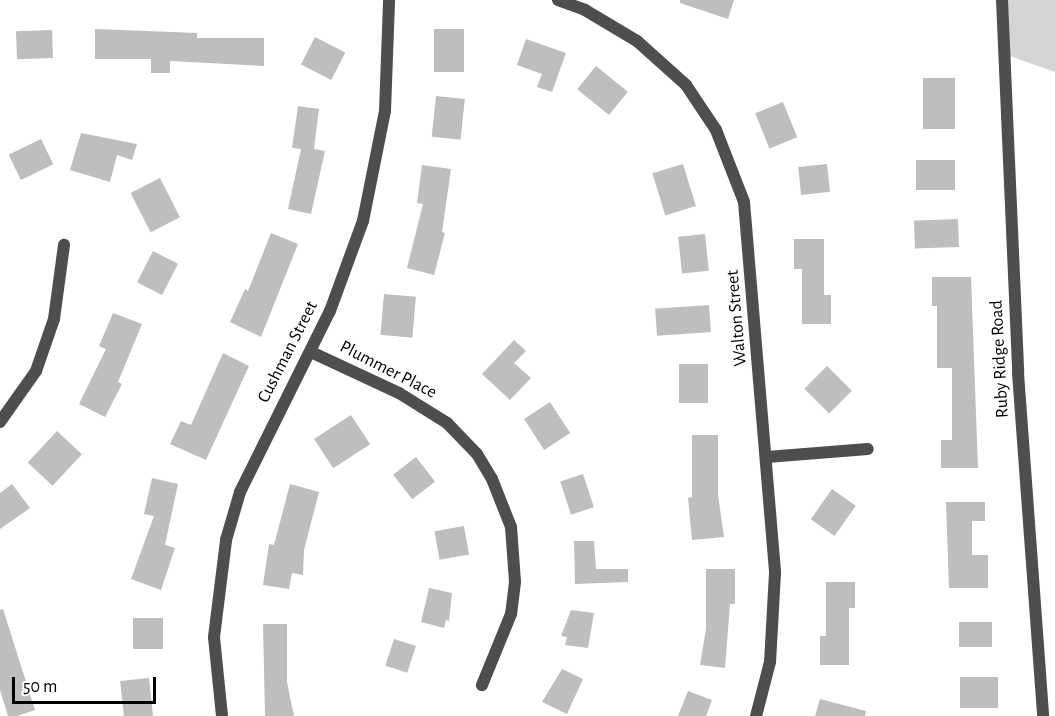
<!DOCTYPE html>
<html>
<head>
<meta charset="utf-8">
<style>
  body { margin:0 }
  #map { position:relative; width:1055px; height:716px; overflow:hidden; background:#fff; font-family:"Alegreya Sans",sans-serif }
  div>[style] { position:absolute }
  [style*='--x'] { left:calc(var(--x)*1px); top:calc(var(--y)*1px); width:calc(var(--w)*1px); rotate:calc(var(--a)*1deg) }
  .green>* { inset:0; background:#d5d5d5 }
  .building>* { inset:0; background:#bebebe; transform-origin:0 0 }
  .street>* { height:12px; margin:-6px; padding:0 6px; transform-origin:6px; border-radius:6px; background:#4e4e4e }
  span { translate:-50% -50%; white-space:nowrap; text-align:center; line-height:1.15; -webkit-text-stroke:5px #fff; paint-order:stroke }
  .street-label { font-size:18px; color:#000 }
  .scale { position:absolute; left:12px; top:677px; width:144px; height:27px; box-sizing:border-box; border:3px solid #000; border-top:0; padding-left:8px; font-size:18px; line-height:21px; white-space:nowrap; color:#000; -webkit-text-stroke:4px #fff; paint-order:stroke }
</style>
</head>
<body>
<div id="map">
  <div class="green">
    <div style="clip-path:polygon(1007px 0,1055px 0,1055px 72px,1010px 56px)"></div>
  </div>
  <div class="building">
    <div style="clip-path:polygon(680px 0,734px 0,728px 19px,680px 3px)"></div>
    <div style="clip-path:polygon(95px 29px,197px 33px,197px 38px,264px 38px,264px 66px,170px 61px,170px 73px,151px 73px,151px 59px,95px 59px)"></div>
    <div style="left:434px;top:29px;width:30px;height:43px"></div>
    <div style="left:52px;top:30px;width:28px;height:36px;rotate:88deg"></div>
    <div style="left:315px;top:37px;width:34px;height:31px;rotate:27deg"></div>
    <div style="clip-path:polygon(526px 39px,566px 53px,552px 92px,537px 87px,542px 74px,517px 65px)"></div>
    <div style="left:596px;top:66px;width:41px;height:30px;rotate:39deg"></div>
    <div style="left:923px;top:78px;width:32px;height:51px"></div>
    <div style="left:436px;top:96px;width:29px;height:41px;rotate:6deg"></div>
    <div style="left:783px;top:102px;width:38px;height:30px;rotate:68deg"></div>
    <div style="clip-path:polygon(298px 106px,319px 109px,314px 149px,325px 151px,311px 214px,288px 209px,301px 149px,292px 148px)"></div>
    <div style="clip-path:polygon(81px 133px,137px 144px,132px 160px,117px 155px,110px 182px,70px 170px)"></div>
    <div style="left:41px;top:139px;width:28px;height:36px;rotate:64deg"></div>
    <div style="left:955px;top:160px;width:30px;height:39px;rotate:90deg"></div>
    <div style="left:683px;top:164px;width:44px;height:32px;rotate:73deg"></div>
    <div style="left:827px;top:164px;width:28px;height:29px;rotate:84deg"></div>
    <div style="clip-path:polygon(422px 165px,451px 169px,442px 232px,445px 233px,434px 275px,407px 268px,423px 204px,417px 203px)"></div>
    <div style="left:160px;top:178px;width:44px;height:33px;rotate:63deg"></div>
    <div style="left:958px;top:219px;width:28px;height:44px;rotate:88deg"></div>
    <div style="clip-path:polygon(271px 233px,298px 244px,261px 337px,230px 322px,245px 289px,248px 291px)"></div>
    <div style="left:705px;top:234px;width:37px;height:27px;rotate:84deg"></div>
    <div style="clip-path:polygon(794px 239px,824px 239px,824px 295px,831px 295px,831px 324px,802px 324px,802px 269px,794px 269px)"></div>
    <div style="left:153px;top:251px;width:28px;height:35px;rotate:27deg"></div>
    <div style="clip-path:polygon(932px 277px,971px 277px,978px 468px,941px 468px,941px 440px,952px 440px,952px 368px,937px 368px,937px 306px,932px 306px)"></div>
    <div style="left:384px;top:294px;width:32px;height:41px;rotate:5deg"></div>
    <div style="left:709px;top:305px;width:27px;height:54px;rotate:86deg"></div>
    <div style="clip-path:polygon(113px 313px,142px 324px,118px 382px,122px 384px,105px 417px,79px 404px,106px 349px,99px 346px)"></div>
    <div style="clip-path:polygon(514px 340px,526px 351px,514px 363px,531px 378px,510px 400px,482px 374px)"></div>
    <div style="clip-path:polygon(223px 353px,249px 366px,206px 460px,170px 444px,181px 421px,191px 425px)"></div>
    <div style="left:679px;top:364px;width:29px;height:39px"></div>
    <div style="left:827px;top:366px;width:35px;height:32px;rotate:45deg"></div>
    <div style="left:550px;top:402px;width:37px;height:31px;rotate:57deg"></div>
    <div style="left:351px;top:415px;width:35px;height:44px;rotate:57deg"></div>
    <div style="left:57px;top:431px;width:34px;height:43px;rotate:43deg"></div>
    <div style="clip-path:polygon(692px 435px,718px 435px,718px 495px,724px 537px,692px 540px,688px 498px,692px 497px)"></div>
    <div style="left:416px;top:457px;width:31px;height:29px;rotate:52deg"></div>
    <div style="left:583px;top:474px;width:35px;height:24px;rotate:72deg"></div>
    <div style="clip-path:polygon(152px 478px,178px 484px,165px 545px,175px 548px,161px 590px,131px 579px,154px 516px,144px 514px)"></div>
    <div style="clip-path:polygon(12px 484px,30px 508px,0 529px,0 493px)"></div>
    <div style="clip-path:polygon(290px 484px,319px 492px,304px 550px,303px 575px,292px 573px,289px 589px,263px 585px,269px 544px,274px 545px)"></div>
    <div style="left:832px;top:489px;width:29px;height:37px;rotate:35deg"></div>
    <div style="clip-path:polygon(946px 502px,985px 502px,985px 521px,972px 521px,972px 555px,988px 555px,988px 588px,949px 588px)"></div>
    <div style="left:464px;top:526px;width:29px;height:30px;rotate:80deg"></div>
    <div style="clip-path:polygon(574px 541px,594px 541px,596px 569px,628px 569px,628px 582px,575px 584px)"></div>
    <div style="clip-path:polygon(706px 569px,735px 569px,735px 604px,730px 604px,725px 668px,700px 665px,706px 629px)"></div>
    <div style="clip-path:polygon(826px 582px,855px 582px,855px 608px,849px 608px,849px 665px,820px 665px,820px 636px,826px 636px)"></div>
    <div style="clip-path:polygon(429px 588px,452px 593px,449px 621px,446px 620px,444px 628px,421px 622px)"></div>
    <div style="clip-path:polygon(3px 609px,35px 710px,17px 716px,8px 716px,0 690px,0 610px)"></div>
    <div style="clip-path:polygon(571px 610px,594px 613px,588px 648px,565px 645px,567px 637px,561px 636px)"></div>
    <div style="left:133px;top:618px;width:30px;height:31px"></div>
    <div style="left:959px;top:622px;width:33px;height:25px"></div>
    <div style="clip-path:polygon(263px 624px,287px 624px,287px 682px,294px 716px,265px 716px)"></div>
    <div style="left:394px;top:639px;width:23px;height:28px;rotate:18deg"></div>
    <div style="clip-path:polygon(562px 669px,583px 679px,567px 714px,542px 702px)"></div>
    <div style="left:960px;top:677px;width:38px;height:31px"></div>
    <div style="left:149px;top:678px;width:38px;height:29px;rotate:84deg"></div>
    <div style="clip-path:polygon(688px 691px,712px 700px,706px 716px,678px 716px)"></div>
    <div style="clip-path:polygon(820px 699px,866px 711px,865px 716px,815px 716px)"></div>
  </div>
  <div class="street">
    <div style="--x:558;--y:0;--w:29;--a:20"></div>
    <div style="--x:585;--y:10;--w:61;--a:30.8"></div>
    <div style="--x:637;--y:41;--w:66;--a:41.9"></div>
    <div style="--x:686;--y:85;--w:54;--a:56.3"></div>
    <div style="--x:716;--y:130;--w:77;--a:68.7"></div>
    <div style="--x:744;--y:202;--w:372;--a:85.2"></div>
    <div style="--x:775;--y:573;--w:89;--a:93.2"></div>
    <div style="--x:770;--y:662;--w:56;--a:104.5"></div>
    <div style="--x:1002;--y:0;--w:373;--a:87.5"></div>
    <div style="--x:1018;--y:373;--w:344;--a:85.8"></div>
    <div style="--x:311;--y:352;--w:97;--a:25"></div>
    <div style="--x:399;--y:393;--w:57;--a:32"></div>
    <div style="--x:447;--y:423;--w:43;--a:45.9"></div>
    <div style="--x:477;--y:454;--w:29;--a:59"></div>
    <div style="--x:492;--y:479;--w:52;--a:68.4"></div>
    <div style="--x:511;--y:527;--w:55;--a:85.8"></div>
    <div style="--x:515;--y:582;--w:32;--a:97"></div>
    <div style="--x:511;--y:614;--w:77;--a:112.2"></div>
    <div style="--x:0;--y:422;--w:62;--a:-54.8"></div>
    <div style="--x:36;--y:371;--w:55;--a:-70.9"></div>
    <div style="--x:54;--y:319;--w:75;--a:-82.3"></div>
    <div style="--x:767;--y:457;--w:101;--a:-4.5"></div>
    <div style="--x:222;--y:716;--w:79;--a:-95.8"></div>
    <div style="--x:214;--y:637;--w:98;--a:-82.9"></div>
    <div style="--x:226;--y:540;--w:50;--a:-73.7"></div>
    <div style="--x:240;--y:492;--w:202;--a:-63.6"></div>
    <div style="--x:330;--y:311;--w:96;--a:-69.9"></div>
    <div style="--x:363;--y:221;--w:112;--a:-78.7"></div>
    <div style="--x:385;--y:111;--w:111;--a:-87.9"></div>
  </div>
  <div class="street-label">
    <span style="left:737px;top:318px;rotate:-95deg">Walton Street</span>
    <span style="left:288px;top:352px;rotate:-63deg">Cushman Street</span>
    <span style="left:1000px;top:359px;rotate:-93deg">Ruby Ridge Road</span>
    <span style="left:388px;top:370px;rotate:27deg">Plummer Place</span>
  </div>
  <div class="scale">50 m</div>
</div>
</body>
</html>
